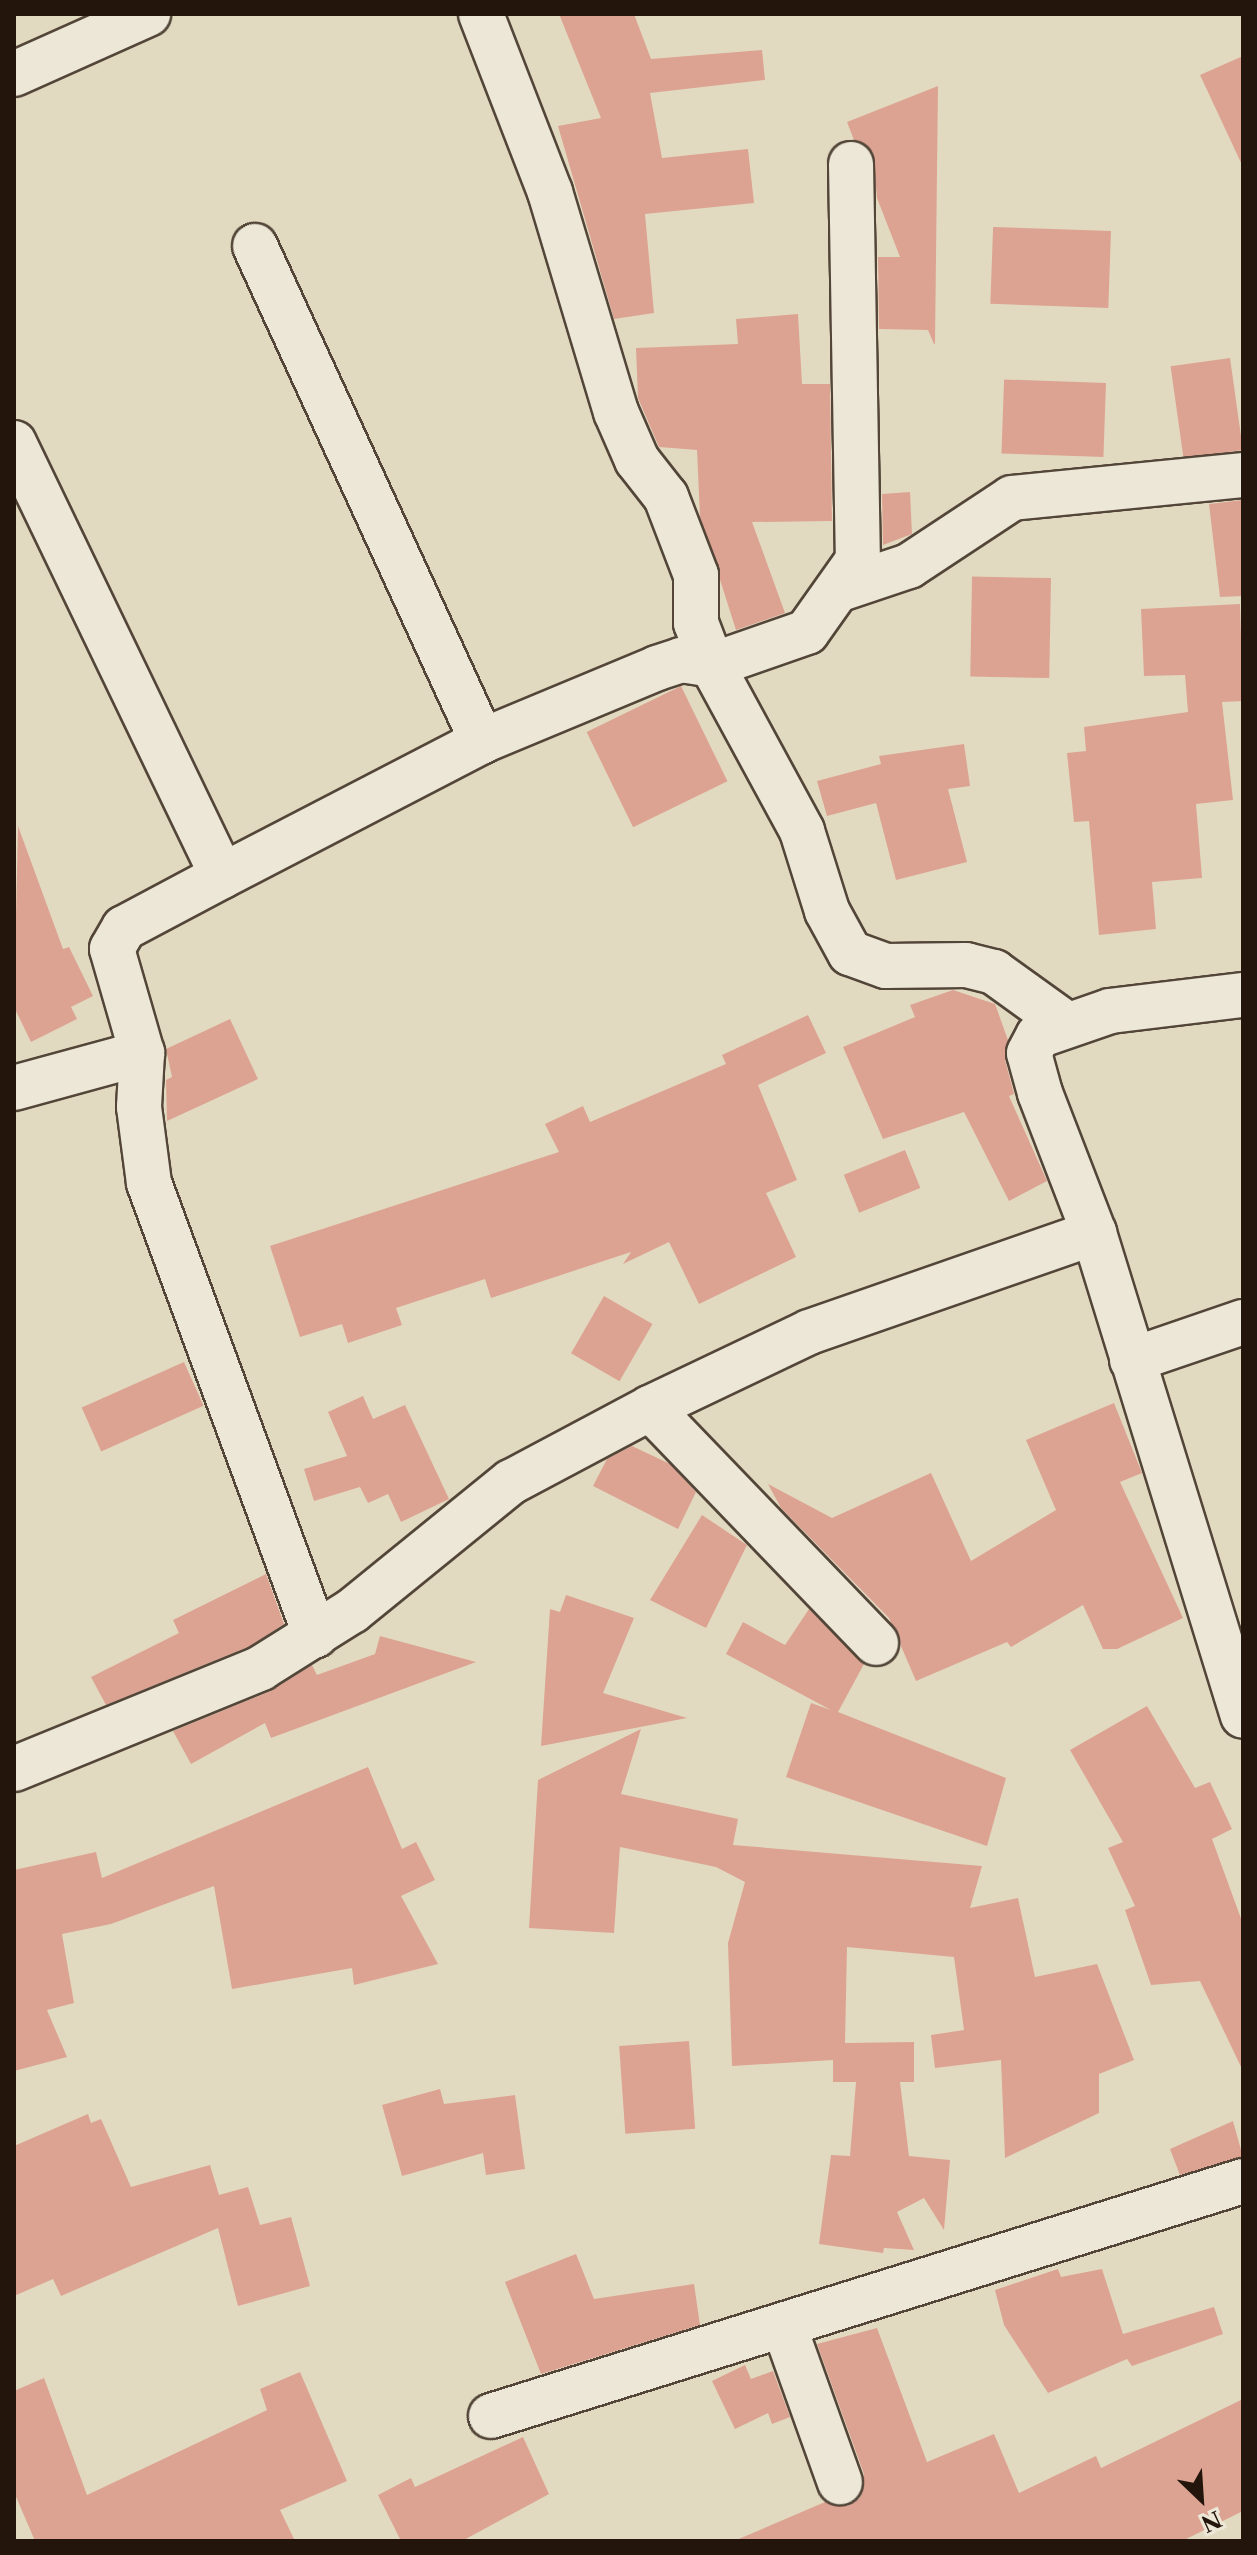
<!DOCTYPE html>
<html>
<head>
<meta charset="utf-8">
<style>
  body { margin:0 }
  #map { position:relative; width:1257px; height:2555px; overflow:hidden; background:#e2dac0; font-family:"Libre Caslon Text",serif }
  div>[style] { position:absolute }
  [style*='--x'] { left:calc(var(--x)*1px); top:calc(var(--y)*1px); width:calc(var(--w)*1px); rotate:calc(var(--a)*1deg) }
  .building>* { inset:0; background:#dda392; transform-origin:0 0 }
  .roads { filter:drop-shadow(2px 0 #534639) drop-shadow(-2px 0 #534639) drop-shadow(0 2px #534639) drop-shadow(0 -2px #534639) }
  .street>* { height:44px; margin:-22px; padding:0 22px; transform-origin:22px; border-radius:22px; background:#ece7d6 }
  span { translate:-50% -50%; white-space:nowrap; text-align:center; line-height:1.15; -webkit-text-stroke:6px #ece7d6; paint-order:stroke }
  .frame { position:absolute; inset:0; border:16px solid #23150c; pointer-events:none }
  .north { position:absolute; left:1161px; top:2459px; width:80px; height:80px; -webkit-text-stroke:6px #ece7d6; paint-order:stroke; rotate:155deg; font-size:22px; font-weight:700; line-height:32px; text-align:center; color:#23150c }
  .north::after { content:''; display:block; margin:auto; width:28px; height:36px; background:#23150c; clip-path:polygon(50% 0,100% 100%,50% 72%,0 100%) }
</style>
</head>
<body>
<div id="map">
  <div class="building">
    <div style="clip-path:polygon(559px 14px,634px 14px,651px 59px,762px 50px,765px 80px,650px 93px,662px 158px,748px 149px,754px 203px,645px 214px,654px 313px,614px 319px,558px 126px,601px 118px)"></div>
    <div style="clip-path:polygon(1243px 56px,1243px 167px,1200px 75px)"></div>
    <div style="clip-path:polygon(938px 86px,935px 344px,934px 344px,928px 330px,879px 329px,878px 257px,900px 257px,877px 198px,873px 152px,854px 140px,847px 122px)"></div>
    <div style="left:1111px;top:231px;width:77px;height:118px;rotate:92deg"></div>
    <div style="clip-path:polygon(798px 314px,802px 384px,830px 384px,832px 521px,752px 522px,785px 613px,736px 630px,700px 517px,697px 450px,659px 447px,638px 398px,636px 348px,738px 344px,736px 319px)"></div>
    <div style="left:1230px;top:358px;width:93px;height:60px;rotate:82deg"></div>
    <div style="left:1106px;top:383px;width:74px;height:102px;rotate:92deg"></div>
    <div style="clip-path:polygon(910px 492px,912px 534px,883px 545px,882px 494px)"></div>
    <div style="clip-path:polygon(1243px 500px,1243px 596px,1220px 597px,1209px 504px)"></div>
    <div style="left:1051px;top:578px;width:100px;height:79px;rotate:91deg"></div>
    <div style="clip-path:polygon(1240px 604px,1243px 701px,1222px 702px,1233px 800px,1196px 804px,1202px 878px,1152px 882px,1156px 929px,1099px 935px,1089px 821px,1074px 822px,1067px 753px,1086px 751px,1084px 727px,1188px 712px,1185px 675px,1144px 676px,1141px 609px)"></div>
    <div style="left:681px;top:686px;width:106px;height:105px;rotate:64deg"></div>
    <div style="clip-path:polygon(964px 744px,970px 786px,948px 789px,967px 862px,896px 880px,876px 803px,827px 816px,817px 781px,881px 764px,879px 756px)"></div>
    <div style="clip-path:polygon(18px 826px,63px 949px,69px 947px,93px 996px,71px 1007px,77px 1019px,31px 1042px,14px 1007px)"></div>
    <div style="clip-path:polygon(953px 990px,995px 1004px,1008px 1040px,1005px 1060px,1014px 1094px,1009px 1096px,1047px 1181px,1009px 1201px,964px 1112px,883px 1139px,843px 1047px,915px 1017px,910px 1005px)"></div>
    <div style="clip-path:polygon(808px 1015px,826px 1053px,758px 1085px,797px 1180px,766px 1193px,796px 1257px,699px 1304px,669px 1242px,623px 1264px,631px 1252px,491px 1298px,485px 1279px,396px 1308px,402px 1325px,348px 1343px,342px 1324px,300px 1337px,270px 1246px,559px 1152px,545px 1124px,583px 1106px,590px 1122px,726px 1064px,722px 1055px)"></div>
    <div style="clip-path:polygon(230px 1019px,258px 1079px,167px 1121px,166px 1080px,172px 1077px,166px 1049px)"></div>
    <div style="left:905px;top:1150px;width:41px;height:66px;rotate:68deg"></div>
    <div style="left:604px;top:1296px;width:56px;height:66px;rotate:30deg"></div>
    <div style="left:184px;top:1362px;width:48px;height:112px;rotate:66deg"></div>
    <div style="clip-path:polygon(363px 1396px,373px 1419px,405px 1405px,449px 1499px,401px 1522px,388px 1494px,368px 1503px,360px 1487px,314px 1501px,304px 1469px,347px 1456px,328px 1412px)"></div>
    <div style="clip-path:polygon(1114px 1403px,1142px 1473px,1120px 1482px,1183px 1618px,1117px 1649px,1103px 1649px,1083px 1605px,1011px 1647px,1007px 1642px,916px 1681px,889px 1618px,781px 1508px,768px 1484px,832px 1518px,931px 1473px,971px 1561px,1056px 1510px,1026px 1440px)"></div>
    <div style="clip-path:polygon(632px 1446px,670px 1464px,696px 1492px,678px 1529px,593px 1486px,607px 1459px)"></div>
    <div style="clip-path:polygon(702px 1515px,747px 1545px,706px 1628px,650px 1600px)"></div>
    <div style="clip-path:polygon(266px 1574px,284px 1624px,250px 1646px,106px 1705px,91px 1677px,179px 1633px,173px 1620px)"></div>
    <div style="clip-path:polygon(566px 1595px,634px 1618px,603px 1693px,687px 1718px,541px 1746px,550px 1609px,560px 1612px)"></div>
    <div style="clip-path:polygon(809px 1609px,864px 1664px,838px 1712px,1006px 1778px,987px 1846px,786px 1777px,811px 1703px,831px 1710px,726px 1654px,743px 1622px,785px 1645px)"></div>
    <div style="clip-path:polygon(380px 1636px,476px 1662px,271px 1738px,265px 1723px,191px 1764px,173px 1731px,271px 1691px,312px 1665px,317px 1675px,375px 1654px)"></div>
    <div style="clip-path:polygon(1147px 1706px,1195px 1788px,1210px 1782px,1232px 1829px,1212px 1839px,1243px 1924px,1243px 2071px,1200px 1981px,1151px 1985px,1125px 1910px,1135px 1906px,1108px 1848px,1123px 1842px,1070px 1750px)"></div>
    <div style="clip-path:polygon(641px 1729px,621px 1794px,738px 1819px,733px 1845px,982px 1866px,970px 1908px,1018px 1898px,1035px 1977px,1097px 1964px,1134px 2060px,1099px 2074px,1099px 2113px,1005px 2158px,1001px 2060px,935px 2068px,931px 2035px,964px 2030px,954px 1957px,847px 1947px,845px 2043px,914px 2042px,914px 2082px,900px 2082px,909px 2156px,950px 2160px,944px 2230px,924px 2198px,897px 2212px,914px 2250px,884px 2248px,883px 2253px,819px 2244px,831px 2155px,850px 2156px,856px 2082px,833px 2082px,833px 2060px,732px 2066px,728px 1943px,745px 1882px,716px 1867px,620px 1847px,614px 1933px,529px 1928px,538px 1780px)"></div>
    <div style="clip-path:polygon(368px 1767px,402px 1849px,416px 1842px,435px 1880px,401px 1896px,438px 1964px,354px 1985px,352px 1968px,232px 1989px,214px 1886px,111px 1924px,62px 1934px,74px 2003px,47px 2010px,67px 2057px,14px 2071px,14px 1870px,96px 1852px,102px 1878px)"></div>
    <div style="left:689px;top:2041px;width:88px;height:70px;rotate:86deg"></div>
    <div style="clip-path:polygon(440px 2089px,444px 2104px,515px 2095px,525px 2169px,486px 2175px,483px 2153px,402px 2176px,382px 2105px)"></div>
    <div style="clip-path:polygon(88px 2114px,91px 2123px,101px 2119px,131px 2187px,210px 2165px,219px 2195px,248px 2187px,260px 2225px,291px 2217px,310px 2286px,238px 2306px,218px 2228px,61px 2296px,53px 2279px,14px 2296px,14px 2146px)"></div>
    <div style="clip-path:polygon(1233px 2121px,1243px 2157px,1180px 2175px,1170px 2149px)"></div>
    <div style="clip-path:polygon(576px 2254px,594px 2299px,694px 2284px,700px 2325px,541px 2374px,505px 2282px)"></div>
    <div style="clip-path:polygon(1058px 2269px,1061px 2277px,1102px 2269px,1123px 2334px,1214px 2307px,1223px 2334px,1132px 2366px,1127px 2359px,1048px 2393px,1004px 2325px,995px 2290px)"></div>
    <div style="clip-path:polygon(877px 2328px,927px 2462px,994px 2434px,1019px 2493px,1096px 2456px,1101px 2468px,1243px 2399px,1243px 2511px,1182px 2541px,734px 2541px,825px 2502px,848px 2506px,860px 2498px,864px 2474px,817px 2344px)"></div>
    <div style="clip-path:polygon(745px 2365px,751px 2379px,773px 2371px,790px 2417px,772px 2424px,768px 2413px,735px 2429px,712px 2381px)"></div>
    <div style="clip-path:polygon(300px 2372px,347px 2481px,280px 2510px,295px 2541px,35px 2541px,14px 2492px,14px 2391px,44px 2378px,87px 2495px,267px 2410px,260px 2389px)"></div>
    <div style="clip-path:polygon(523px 2437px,549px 2494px,462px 2541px,401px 2541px,378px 2495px,411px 2478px,415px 2487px)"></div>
  </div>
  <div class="roads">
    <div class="street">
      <div style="--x:14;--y:74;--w:147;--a:-24.1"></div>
      <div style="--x:851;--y:164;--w:396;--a:89"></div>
      <div style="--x:858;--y:560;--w:88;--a:125.3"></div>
      <div style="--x:807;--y:632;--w:101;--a:160.8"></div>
      <div style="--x:712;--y:665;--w:189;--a:61.5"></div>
      <div style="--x:802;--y:831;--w:84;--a:72.6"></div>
      <div style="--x:827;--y:911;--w:48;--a:61.3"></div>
      <div style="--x:850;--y:953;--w:38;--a:20"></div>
      <div style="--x:886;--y:966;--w:80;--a:-0.7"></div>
      <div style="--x:966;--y:965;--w:29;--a:14"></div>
      <div style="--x:994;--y:972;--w:87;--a:35.7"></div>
      <div style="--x:255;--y:246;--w:545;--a:65.36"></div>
      <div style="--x:14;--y:443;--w:480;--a:64.3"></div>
      <div style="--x:222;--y:876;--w:111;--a:152"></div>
      <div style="--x:124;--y:928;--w:24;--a:120"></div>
      <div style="--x:112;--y:949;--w:108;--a:73.9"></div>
      <div style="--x:142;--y:1053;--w:54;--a:93.2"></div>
      <div style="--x:139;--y:1107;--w:77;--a:82.5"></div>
      <div style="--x:149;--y:1183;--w:482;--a:69.8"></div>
      <div style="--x:840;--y:589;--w:73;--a:-18.4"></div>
      <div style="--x:909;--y:566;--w:123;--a:-33.4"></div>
      <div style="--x:1012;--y:498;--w:232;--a:-5.7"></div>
      <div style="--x:222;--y:876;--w:293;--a:-27.4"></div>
      <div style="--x:482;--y:741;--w:190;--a:-22.6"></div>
      <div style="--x:657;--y:668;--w:25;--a:-18"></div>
      <div style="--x:681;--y:660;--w:31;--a:9"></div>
      <div style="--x:712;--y:665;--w:45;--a:-110.9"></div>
      <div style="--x:696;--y:623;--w:48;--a:-90"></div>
      <div style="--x:696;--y:575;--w:84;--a:-111"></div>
      <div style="--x:666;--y:497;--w:47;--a:-128.1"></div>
      <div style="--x:637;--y:460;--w:52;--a:-113.6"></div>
      <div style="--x:616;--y:412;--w:230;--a:-106.7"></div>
      <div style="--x:550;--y:192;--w:191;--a:-111.2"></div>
      <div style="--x:14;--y:1088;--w:133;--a:-15.3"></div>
      <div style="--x:1094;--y:1233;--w:505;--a:72.86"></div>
      <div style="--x:1132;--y:1360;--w:117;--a:-18.9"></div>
      <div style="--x:650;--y:1408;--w:326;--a:46.1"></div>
      <div style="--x:14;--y:1769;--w:267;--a:-22.2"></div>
      <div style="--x:261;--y:1668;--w:107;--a:-32.1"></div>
      <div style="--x:352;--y:1611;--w:205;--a:-39.1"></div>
      <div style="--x:511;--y:1482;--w:157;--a:-28"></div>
      <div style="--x:650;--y:1408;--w:176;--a:-25.5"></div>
      <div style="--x:809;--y:1332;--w:302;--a:-19.2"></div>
      <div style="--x:1094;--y:1233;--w:150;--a:-111.1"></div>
      <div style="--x:1040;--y:1093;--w:41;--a:-105.4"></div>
      <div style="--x:1029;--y:1053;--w:19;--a:-62"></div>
      <div style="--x:1038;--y:1036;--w:76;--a:-19.1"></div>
      <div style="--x:1110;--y:1011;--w:134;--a:-6.9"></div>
      <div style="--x:784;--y:2326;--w:166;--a:70.3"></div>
      <div style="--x:491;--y:2416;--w:788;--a:-17.35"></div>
    </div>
  </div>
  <div class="frame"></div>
  <div class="north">N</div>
</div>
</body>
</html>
